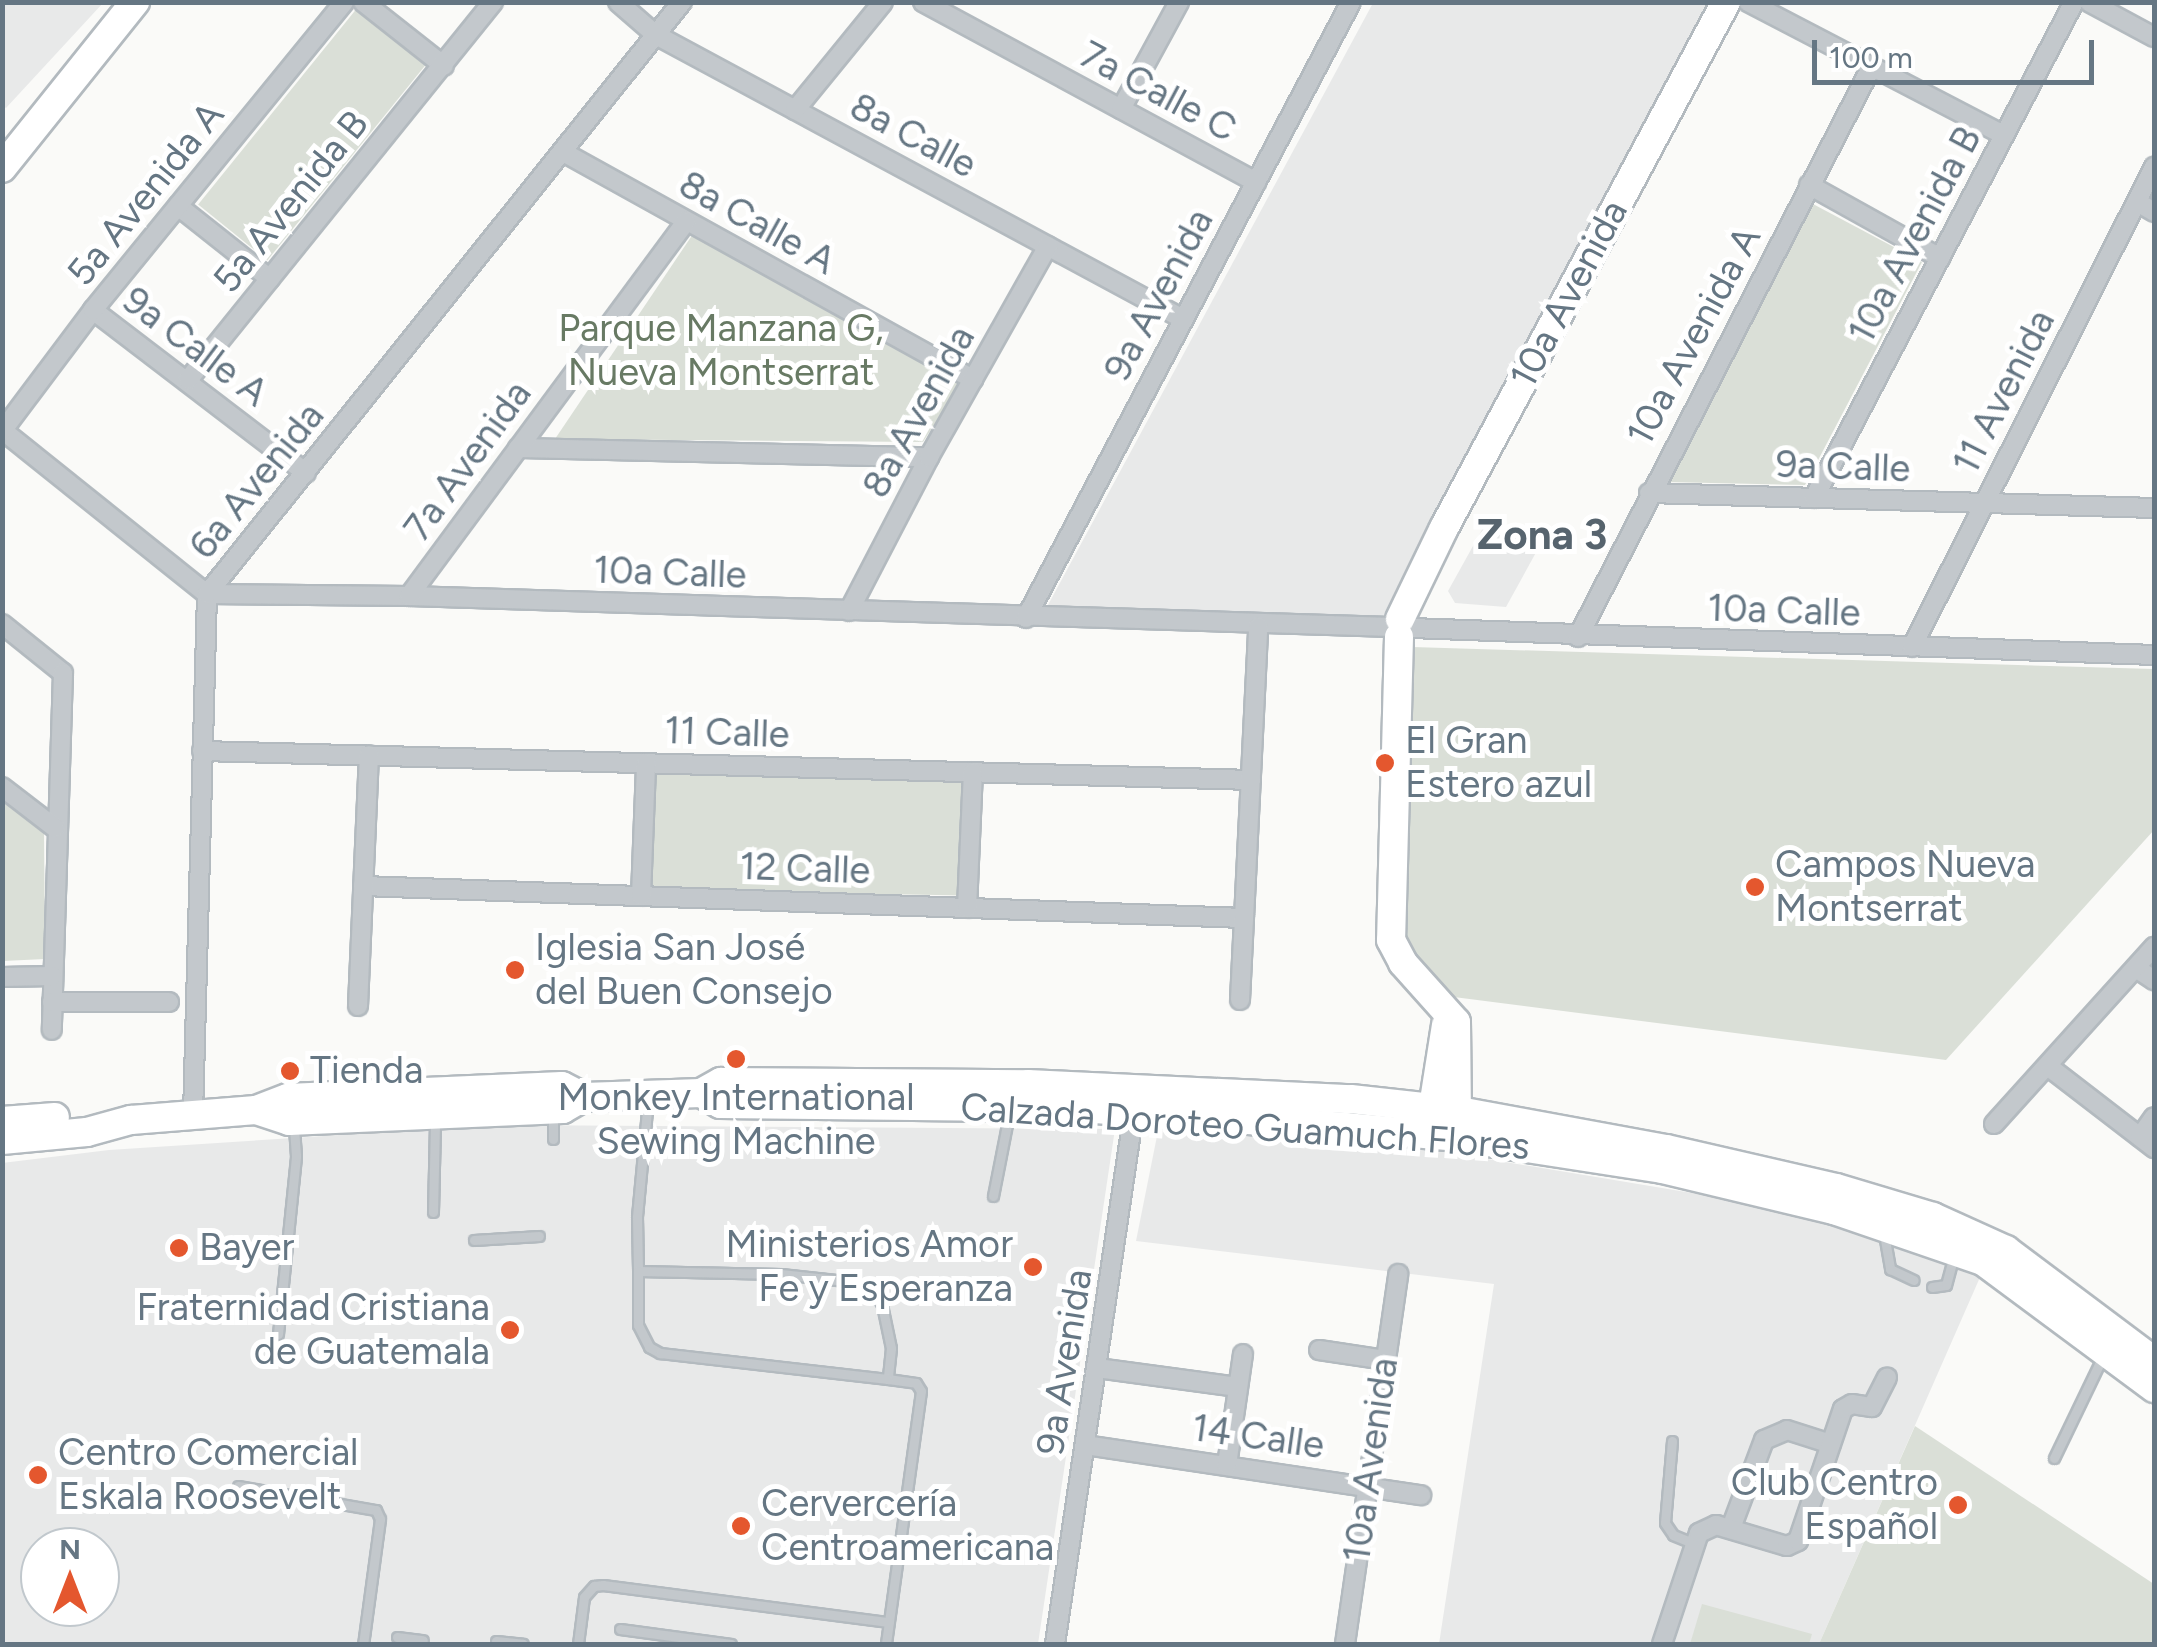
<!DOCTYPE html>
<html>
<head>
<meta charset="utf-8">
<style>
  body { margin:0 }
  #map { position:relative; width:2157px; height:1647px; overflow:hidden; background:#fafaf8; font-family:Figtree,sans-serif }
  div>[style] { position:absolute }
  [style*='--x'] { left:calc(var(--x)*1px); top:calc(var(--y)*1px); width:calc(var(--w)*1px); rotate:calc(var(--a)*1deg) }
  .built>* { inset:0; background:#e8e9e9 }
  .green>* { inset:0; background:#dadfd7; transform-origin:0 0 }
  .roads { filter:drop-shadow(2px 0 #b3babf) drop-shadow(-2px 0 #b3babf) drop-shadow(0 2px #b3babf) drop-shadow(0 -2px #b3babf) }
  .lane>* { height:9px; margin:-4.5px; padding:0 4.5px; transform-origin:4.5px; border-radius:4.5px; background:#c3c8cc }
  .street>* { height:18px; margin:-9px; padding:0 9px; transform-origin:9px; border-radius:9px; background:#c3c8cc }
  .secondary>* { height:28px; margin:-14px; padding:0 14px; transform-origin:14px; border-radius:14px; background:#fff }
  .dots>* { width:28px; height:28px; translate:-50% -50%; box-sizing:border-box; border:5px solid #fff; border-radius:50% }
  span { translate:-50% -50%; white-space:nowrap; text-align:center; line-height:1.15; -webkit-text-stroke:10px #fff; paint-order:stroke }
  .street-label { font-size:38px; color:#657683 }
  .park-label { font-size:38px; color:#687a64 }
  .poi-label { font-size:38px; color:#657683 }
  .left { translate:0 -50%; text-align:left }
  .right { translate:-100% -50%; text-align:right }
  .quarter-label { font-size:42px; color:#57646e; font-weight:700 }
  .frame { position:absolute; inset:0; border:5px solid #657683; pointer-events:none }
  .north { position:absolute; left:20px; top:1527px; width:100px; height:100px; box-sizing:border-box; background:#fff; border:2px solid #c1c8cd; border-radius:50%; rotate:0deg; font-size:28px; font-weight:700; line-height:40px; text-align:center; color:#657683 }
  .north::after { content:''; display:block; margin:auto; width:35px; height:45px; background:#e4572e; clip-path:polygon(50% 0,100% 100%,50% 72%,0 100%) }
  .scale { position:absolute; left:1812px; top:40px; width:282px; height:45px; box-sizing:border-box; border:5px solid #657683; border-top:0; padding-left:12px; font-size:30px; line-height:35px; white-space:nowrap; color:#657683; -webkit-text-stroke:8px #fff; paint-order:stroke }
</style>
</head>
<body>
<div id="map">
  <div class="built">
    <div style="clip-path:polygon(2px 3px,103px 3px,6px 108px,2px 105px)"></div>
    <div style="clip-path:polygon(1373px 3px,1707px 3px,1380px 621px,1048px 605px)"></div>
    <div style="clip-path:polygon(1488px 519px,1539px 547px,1506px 607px,1455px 603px,1448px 591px)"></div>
    <div style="clip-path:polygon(evenodd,494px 1125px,1115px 1129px,1038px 1644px,3px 1644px,2px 1163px,109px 1150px,494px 1125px,40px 1547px,100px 1547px,100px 1607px,40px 1607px,40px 1547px)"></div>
    <div style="clip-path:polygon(1159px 1126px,1373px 1140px,1776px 1207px,1958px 1263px,1981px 1275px,1819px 1644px,1439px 1644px,1494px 1284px,1136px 1241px)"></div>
  </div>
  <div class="green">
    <div style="left:358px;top:7px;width:89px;height:254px;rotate:39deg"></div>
    <div style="clip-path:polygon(1813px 204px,1922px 262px,1805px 485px,1666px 482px)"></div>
    <div style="clip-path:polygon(693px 234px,965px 377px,923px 442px,555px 439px)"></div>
    <div style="clip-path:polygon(1412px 647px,2154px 669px,2154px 830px,1946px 1060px,1446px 996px,1405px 943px)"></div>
    <div style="left:652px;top:769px;width:316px;height:121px;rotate:1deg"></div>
    <div style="clip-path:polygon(2px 798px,44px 829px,45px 959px,3px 961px)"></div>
    <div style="clip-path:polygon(1915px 1426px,2154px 1584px,2154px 1644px,1819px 1644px)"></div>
    <div style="clip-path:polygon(1702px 1604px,1812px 1634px,1809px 1644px,1690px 1644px)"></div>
  </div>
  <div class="roads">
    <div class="lane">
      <div style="--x:648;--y:1100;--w:118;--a:95.4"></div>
      <div style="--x:637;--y:1217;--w:54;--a:88.9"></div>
      <div style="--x:638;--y:1271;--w:143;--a:1.2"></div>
      <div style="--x:781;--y:1274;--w:74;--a:6.2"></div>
      <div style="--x:855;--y:1282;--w:21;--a:25"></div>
      <div style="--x:874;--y:1291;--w:16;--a:60"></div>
      <div style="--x:882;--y:1305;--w:44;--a:78.2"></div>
      <div style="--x:891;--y:1348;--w:31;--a:96"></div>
      <div style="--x:888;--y:1379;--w:28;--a:8"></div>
      <div style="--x:916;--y:1383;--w:9;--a:58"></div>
      <div style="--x:921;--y:1391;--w:255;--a:97.9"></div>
      <div style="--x:553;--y:1139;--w:27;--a:-90"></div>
      <div style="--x:993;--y:1196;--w:89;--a:-78.9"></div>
      <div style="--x:433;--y:1212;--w:91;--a:-88.7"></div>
      <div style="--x:1884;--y:1234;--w:36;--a:80"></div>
      <div style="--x:1890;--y:1269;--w:26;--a:25"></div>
      <div style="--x:474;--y:1240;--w:65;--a:-3.5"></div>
      <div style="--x:638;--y:1271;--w:54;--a:90"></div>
      <div style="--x:638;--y:1325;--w:25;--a:63"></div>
      <div style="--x:649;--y:1347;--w:13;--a:29"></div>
      <div style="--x:660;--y:1353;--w:229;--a:6.5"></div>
      <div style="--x:1932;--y:1287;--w:14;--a:-8"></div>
      <div style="--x:1946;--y:1285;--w:31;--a:-75"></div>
      <div style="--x:278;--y:1334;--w:179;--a:-84.2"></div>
      <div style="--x:296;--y:1156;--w:32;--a:-94"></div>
      <div style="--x:1672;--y:1441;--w:82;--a:94.9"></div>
      <div style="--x:1665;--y:1523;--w:14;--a:56"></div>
      <div style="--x:1673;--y:1535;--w:22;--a:22"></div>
      <div style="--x:2054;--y:1458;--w:115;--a:-64.3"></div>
      <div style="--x:238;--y:1486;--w:140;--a:9.9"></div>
      <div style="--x:376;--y:1510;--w:10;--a:66"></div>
      <div style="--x:380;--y:1519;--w:126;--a:97.7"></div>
      <div style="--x:620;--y:1629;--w:112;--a:7.7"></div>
      <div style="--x:397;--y:1637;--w:26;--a:7"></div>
      <div style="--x:496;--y:1641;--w:27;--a:6"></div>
      <div style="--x:578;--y:1644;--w:47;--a:-82.7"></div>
      <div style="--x:584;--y:1597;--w:15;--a:-48"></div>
      <div style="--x:594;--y:1586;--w:9;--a:-6"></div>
      <div style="--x:603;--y:1585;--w:288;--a:7.4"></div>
    </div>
    <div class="street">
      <div style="--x:363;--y:2;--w:103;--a:38.3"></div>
      <div style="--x:618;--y:2;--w:50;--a:41"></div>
      <div style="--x:656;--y:35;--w:599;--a:28.32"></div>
      <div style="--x:923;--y:2;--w:379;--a:28.4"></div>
      <div style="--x:1748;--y:2;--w:288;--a:27.5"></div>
      <div style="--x:2089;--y:2;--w:74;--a:28.3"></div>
      <div style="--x:1121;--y:109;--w:122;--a:-61.5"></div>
      <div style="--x:795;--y:110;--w:139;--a:-50.8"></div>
      <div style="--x:563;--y:152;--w:469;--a:29"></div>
      <div style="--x:1809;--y:185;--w:150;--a:29.1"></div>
      <div style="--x:2137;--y:202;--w:20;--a:30"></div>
      <div style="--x:178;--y:206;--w:117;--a:38.4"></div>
      <div style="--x:93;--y:310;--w:268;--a:37.4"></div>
      <div style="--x:188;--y:380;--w:486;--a:-51.1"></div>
      <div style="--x:2;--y:430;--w:263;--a:38.7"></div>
      <div style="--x:207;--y:594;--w:202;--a:0.6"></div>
      <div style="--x:409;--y:596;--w:983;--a:1.81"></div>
      <div style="--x:3;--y:430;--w:150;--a:-53.1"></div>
      <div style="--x:93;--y:310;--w:397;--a:-50.8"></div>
      <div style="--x:518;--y:448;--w:411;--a:1.3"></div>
      <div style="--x:1649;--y:493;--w:505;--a:1.7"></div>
      <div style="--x:1814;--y:498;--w:560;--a:-62.34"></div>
      <div style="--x:409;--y:596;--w:466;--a:-53.5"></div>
      <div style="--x:849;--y:611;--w:174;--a:-62.5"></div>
      <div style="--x:929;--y:457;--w:242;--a:-60.6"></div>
      <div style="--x:1026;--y:618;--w:696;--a:-62.18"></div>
      <div style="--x:2;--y:624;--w:78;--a:38.8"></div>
      <div style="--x:63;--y:673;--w:357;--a:91.8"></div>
      <div style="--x:1411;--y:628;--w:743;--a:2.08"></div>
      <div style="--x:1578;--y:637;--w:642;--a:-62.76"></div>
      <div style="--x:1912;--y:647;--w:538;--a:-63.24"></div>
      <div style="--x:202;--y:751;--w:1049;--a:1.58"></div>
      <div style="--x:2;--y:787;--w:67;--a:37.7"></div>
      <div style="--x:363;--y:886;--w:882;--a:2.08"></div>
      <div style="--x:641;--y:896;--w:133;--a:-87.8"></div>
      <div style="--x:967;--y:908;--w:136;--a:-87.5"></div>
      <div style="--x:2136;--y:968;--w:22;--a:34"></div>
      <div style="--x:2;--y:977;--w:50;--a:-1.1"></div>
      <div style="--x:1240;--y:1000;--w:374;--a:-87.2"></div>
      <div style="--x:52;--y:1002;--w:117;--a:0"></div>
      <div style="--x:358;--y:1006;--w:251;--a:-87.5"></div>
      <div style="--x:2049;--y:1067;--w:133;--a:37.6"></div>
      <div style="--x:193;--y:1115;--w:521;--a:-88.46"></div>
      <div style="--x:207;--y:594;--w:759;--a:-51.26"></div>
      <div style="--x:1994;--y:1124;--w:239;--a:-47.9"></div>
      <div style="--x:2140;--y:1137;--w:24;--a:-55"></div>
      <div style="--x:1319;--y:1350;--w:68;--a:8.5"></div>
      <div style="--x:1097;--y:1368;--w:142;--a:7.7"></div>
      <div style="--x:1085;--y:1445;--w:340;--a:8.5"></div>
      <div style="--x:1227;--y:1465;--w:112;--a:-81.8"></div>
      <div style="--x:1731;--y:1528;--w:94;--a:-69.4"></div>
      <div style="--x:1764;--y:1440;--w:25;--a:-23"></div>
      <div style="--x:1787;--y:1430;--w:46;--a:17.7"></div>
      <div style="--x:1055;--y:1644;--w:546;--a:-81.57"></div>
      <div style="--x:1345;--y:1644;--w:374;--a:-81.8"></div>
      <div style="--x:1662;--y:1644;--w:117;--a:-71.6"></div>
      <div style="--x:1699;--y:1533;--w:19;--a:-25"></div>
      <div style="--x:1716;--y:1525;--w:74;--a:16.5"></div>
      <div style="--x:1787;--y:1546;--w:12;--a:-24"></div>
      <div style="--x:1798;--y:1541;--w:139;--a:-71.2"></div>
      <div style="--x:1843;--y:1409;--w:10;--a:-29"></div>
      <div style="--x:1852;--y:1404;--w:20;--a:9"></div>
      <div style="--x:1872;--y:1407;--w:33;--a:-63"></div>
    </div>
    <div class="secondary">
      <div style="--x:2;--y:168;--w:213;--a:-51.3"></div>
      <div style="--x:1400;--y:619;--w:101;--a:-64.2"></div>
      <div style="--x:1444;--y:528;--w:597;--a:-61.8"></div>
      <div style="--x:1399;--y:637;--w:303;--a:91.5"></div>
      <div style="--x:1391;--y:940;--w:26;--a:62"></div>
      <div style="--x:1403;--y:963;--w:79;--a:48.1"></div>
      <div style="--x:1456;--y:1022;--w:104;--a:89.4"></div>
      <div style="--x:701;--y:1093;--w:22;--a:30"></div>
      <div style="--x:720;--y:1104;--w:361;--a:0.6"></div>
      <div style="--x:1081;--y:1108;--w:265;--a:4.1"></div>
      <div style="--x:1345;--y:1127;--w:111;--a:5.1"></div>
      <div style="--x:1456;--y:1137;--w:208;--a:8.8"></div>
      <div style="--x:1662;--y:1169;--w:177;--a:13.4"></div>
      <div style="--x:1834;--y:1210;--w:157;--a:18.9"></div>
      <div style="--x:1983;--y:1261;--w:213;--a:36.6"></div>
      <div style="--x:256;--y:1110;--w:35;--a:18"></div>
      <div style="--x:289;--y:1121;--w:274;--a:-2.5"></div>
      <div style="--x:563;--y:1109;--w:24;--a:-30"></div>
      <div style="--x:584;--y:1097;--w:117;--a:-2"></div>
      <div style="--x:701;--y:1093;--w:23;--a:-29"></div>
      <div style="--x:721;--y:1082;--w:307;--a:0.4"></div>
      <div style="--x:1028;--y:1084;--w:323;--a:2.7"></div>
      <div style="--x:1351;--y:1099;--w:109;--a:6.3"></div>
      <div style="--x:1459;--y:1111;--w:210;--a:10.4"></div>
      <div style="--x:1666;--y:1149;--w:174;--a:12.9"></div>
      <div style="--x:1836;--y:1188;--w:101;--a:16.6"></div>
      <div style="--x:1933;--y:1217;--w:80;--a:24.3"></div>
      <div style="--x:2006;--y:1250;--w:185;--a:36.9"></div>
      <div style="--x:2;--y:1121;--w:53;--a:-4.3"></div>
      <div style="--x:1430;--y:1126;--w:102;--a:-81"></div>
      <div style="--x:2;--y:1140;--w:85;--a:-5.4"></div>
      <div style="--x:87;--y:1132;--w:46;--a:-15.3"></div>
      <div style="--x:131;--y:1120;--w:125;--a:-4.6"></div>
      <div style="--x:256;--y:1110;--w:34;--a:-21"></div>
      <div style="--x:288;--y:1098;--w:274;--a:-2.5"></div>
      <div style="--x:562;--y:1086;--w:25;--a:27"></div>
    </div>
  </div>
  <div class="dots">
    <div style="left:1385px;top:763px;background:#e4572e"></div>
    <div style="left:1755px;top:887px;background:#e4572e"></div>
    <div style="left:515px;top:970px;background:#e4572e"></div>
    <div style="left:736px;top:1059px;background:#e4572e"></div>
    <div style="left:290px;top:1071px;background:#e4572e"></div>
    <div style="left:179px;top:1248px;background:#e4572e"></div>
    <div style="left:1033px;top:1267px;background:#e4572e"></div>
    <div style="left:510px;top:1330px;background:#e4572e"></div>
    <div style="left:38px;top:1475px;background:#e4572e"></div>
    <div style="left:1958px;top:1505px;background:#e4572e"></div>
    <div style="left:741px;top:1526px;background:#e4572e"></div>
  </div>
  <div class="street-label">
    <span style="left:1158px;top:92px;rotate:28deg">7a Calle C</span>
    <span style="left:913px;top:136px;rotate:28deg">8a Calle</span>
    <span style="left:146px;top:194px;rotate:-51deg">5a Avenida A</span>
    <span style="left:291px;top:202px;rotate:-51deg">5a Avenida B</span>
    <span style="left:757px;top:223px;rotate:29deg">8a Calle A</span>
    <span style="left:1915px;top:235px;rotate:-62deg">10a Avenida B</span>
    <span style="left:1569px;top:294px;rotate:-62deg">10a Avenida</span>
    <span style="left:1159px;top:295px;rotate:-62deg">9a Avenida</span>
    <span style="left:1694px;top:336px;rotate:-62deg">10a Avenida A</span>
    <span style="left:195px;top:347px;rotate:37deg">9a Calle A</span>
    <span style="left:2004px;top:392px;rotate:-63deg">11 Avenida</span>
    <span style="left:919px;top:412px;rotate:-61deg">8a Avenida</span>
    <span style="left:468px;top:461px;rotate:-54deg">7a Avenida</span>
    <span style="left:1843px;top:467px;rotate:2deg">9a Calle</span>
    <span style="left:257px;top:481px;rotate:-51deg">6a Avenida</span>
    <span style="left:670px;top:573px;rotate:2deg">10a Calle</span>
    <span style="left:1784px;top:611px;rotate:2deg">10a Calle</span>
    <span style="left:727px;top:733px;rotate:2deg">11 Calle</span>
    <span style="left:805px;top:869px;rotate:2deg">12 Calle</span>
    <span style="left:1245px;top:1127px;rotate:4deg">Calzada Doroteo Guamuch Flores</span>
    <span style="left:1065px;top:1362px;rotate:-81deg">9a Avenida</span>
    <span style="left:1258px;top:1437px;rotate:8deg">14 Calle</span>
    <span style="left:1371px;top:1460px;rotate:-82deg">10a Avenida</span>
  </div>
  <div class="park-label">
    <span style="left:721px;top:351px">Parque Manzana G,<br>Nueva Montserrat</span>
  </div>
  <div class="poi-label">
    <span class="left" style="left:1405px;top:763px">El Gran<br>Estero azul</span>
    <span class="left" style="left:1775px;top:887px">Campos Nueva<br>Montserrat</span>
    <span class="left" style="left:535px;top:970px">Iglesia San José<br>del Buen Consejo</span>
    <span class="left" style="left:310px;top:1071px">Tienda</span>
    <span style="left:736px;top:1120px">Monkey International<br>Sewing Machine</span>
    <span class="right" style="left:1013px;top:1267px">Ministerios Amor<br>Fe y Esperanza</span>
    <span class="left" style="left:199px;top:1248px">Bayer</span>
    <span class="right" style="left:490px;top:1330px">Fraternidad Cristiana<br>de Guatemala</span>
    <span class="left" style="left:58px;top:1475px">Centro Comercial<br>Eskala Roosevelt</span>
    <span class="right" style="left:1938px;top:1505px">Club Centro<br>Español</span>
    <span class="left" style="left:761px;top:1526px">Cervercería<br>Centroamericana</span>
  </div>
  <div class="quarter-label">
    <span style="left:1542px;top:535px">Zona 3</span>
  </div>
  <div class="frame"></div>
  <div class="north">N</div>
  <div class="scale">100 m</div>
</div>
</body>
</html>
